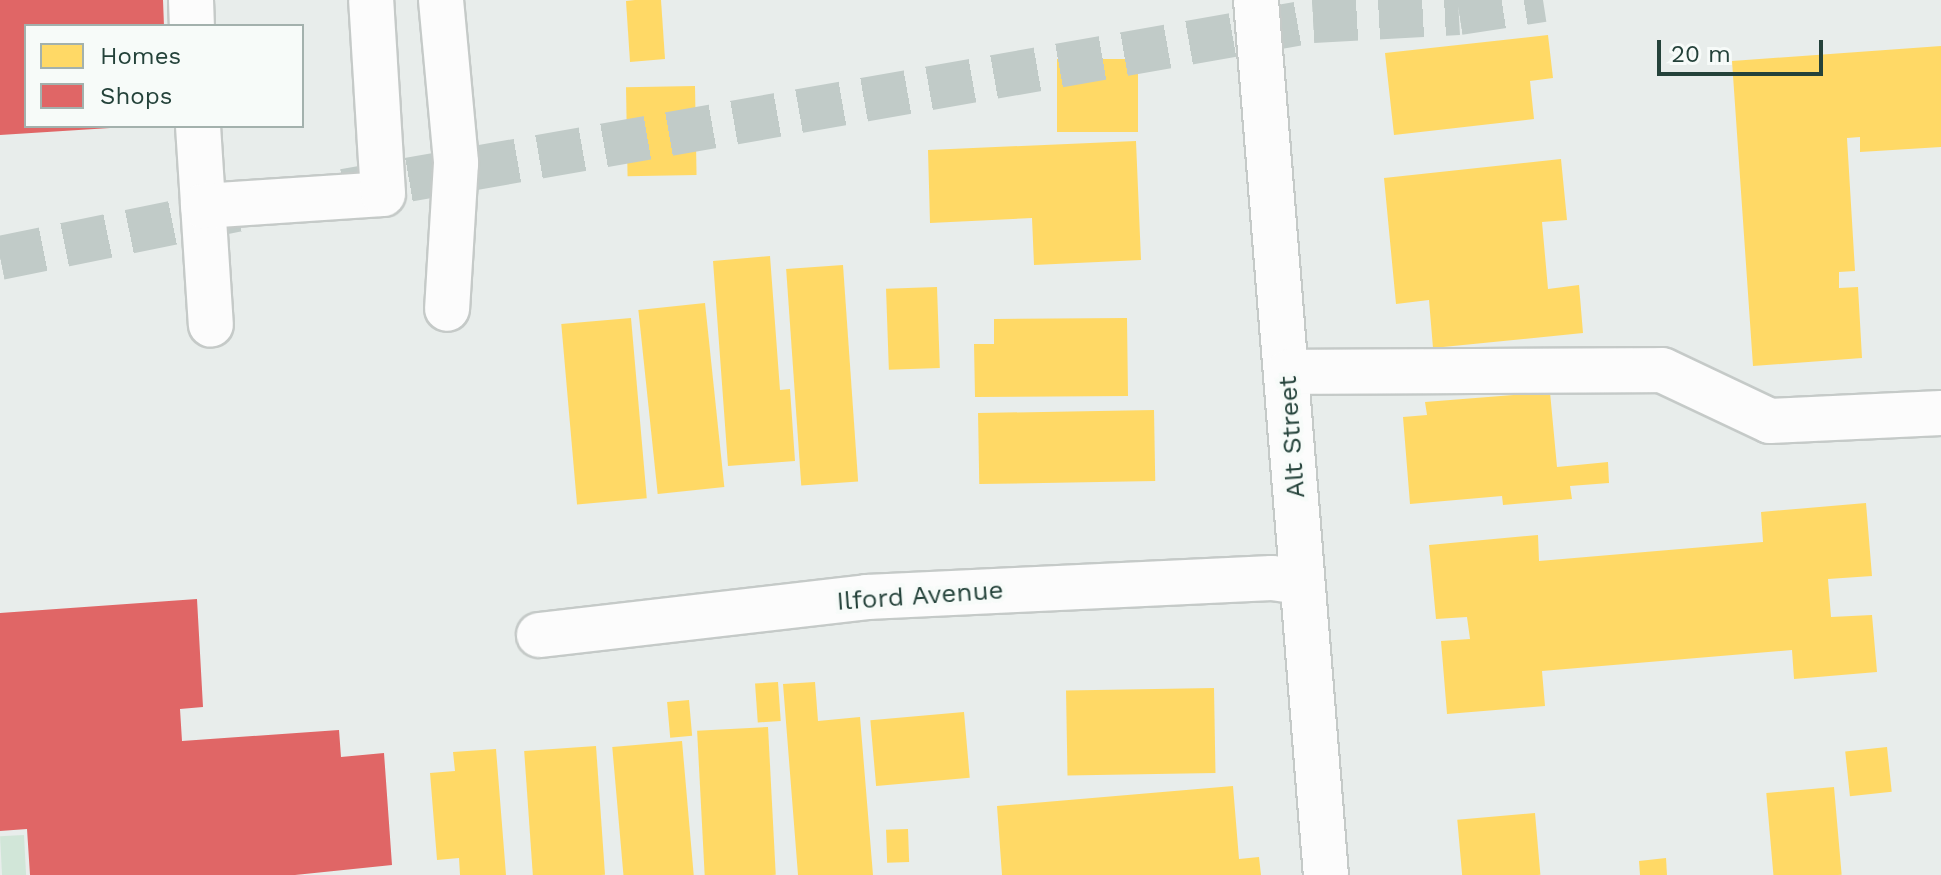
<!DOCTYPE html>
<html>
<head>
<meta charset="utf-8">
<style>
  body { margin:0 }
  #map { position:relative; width:1941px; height:875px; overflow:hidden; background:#e8edeb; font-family:"Work Sans",sans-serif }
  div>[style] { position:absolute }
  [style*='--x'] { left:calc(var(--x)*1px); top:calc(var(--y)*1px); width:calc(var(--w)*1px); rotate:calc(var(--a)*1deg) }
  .green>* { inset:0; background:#d1e6d8; transform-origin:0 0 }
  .homes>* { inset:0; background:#ffd966; transform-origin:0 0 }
  .shops>* { inset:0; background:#e06666 }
  .highway-tunnel>* { height:44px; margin-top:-22px; transform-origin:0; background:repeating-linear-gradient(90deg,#c1cbc8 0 44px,transparent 0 66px) }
  .roads { filter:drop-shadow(2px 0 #c5cac8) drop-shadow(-2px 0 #c5cac8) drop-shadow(0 2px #c5cac8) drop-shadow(0 -2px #c5cac8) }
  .minor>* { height:44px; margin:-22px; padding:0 22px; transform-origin:22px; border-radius:22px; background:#fcfcfc }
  span { translate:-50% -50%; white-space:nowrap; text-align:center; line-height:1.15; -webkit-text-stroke:8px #f7fbf9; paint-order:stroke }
  .street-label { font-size:26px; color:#24423a }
  .legend { position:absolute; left:24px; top:24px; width:280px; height:104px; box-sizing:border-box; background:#f7fbf9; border:2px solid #a3b1ad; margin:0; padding:10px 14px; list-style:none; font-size:24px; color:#24423a }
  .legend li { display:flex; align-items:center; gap:16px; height:40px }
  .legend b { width:40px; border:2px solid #a3b1ad }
  .scale { position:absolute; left:1657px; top:40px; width:166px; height:36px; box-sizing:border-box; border:4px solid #24423a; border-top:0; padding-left:10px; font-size:24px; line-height:28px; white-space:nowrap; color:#24423a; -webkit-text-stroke:6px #f7fbf9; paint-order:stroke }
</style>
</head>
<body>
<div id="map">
  <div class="green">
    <div style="left:24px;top:835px;width:40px;height:24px;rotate:87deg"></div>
  </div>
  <div class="homes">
    <div style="clip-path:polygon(635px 0,661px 0,665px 59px,630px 62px,626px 1px)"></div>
    <div style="clip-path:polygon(1548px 35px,1553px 78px,1530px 81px,1534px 119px,1394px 135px,1385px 53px)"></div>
    <div style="clip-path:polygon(1941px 46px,1941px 147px,1860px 152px,1860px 137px,1847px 138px,1855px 271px,1839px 272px,1839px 288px,1858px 287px,1862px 358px,1753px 366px,1732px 61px)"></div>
    <div style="left:1057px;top:59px;width:81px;height:73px"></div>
    <div style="left:695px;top:86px;width:89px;height:69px;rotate:89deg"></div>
    <div style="clip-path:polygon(1136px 141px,1141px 260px,1034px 265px,1032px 218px,930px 223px,928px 150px)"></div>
    <div style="clip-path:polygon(1561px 159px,1567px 220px,1542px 222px,1548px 289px,1579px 285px,1583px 333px,1433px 348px,1429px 300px,1396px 304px,1384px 178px)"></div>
    <div style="clip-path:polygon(770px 256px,780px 390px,790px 389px,795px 461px,728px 466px,713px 261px)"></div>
    <div style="left:843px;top:265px;width:217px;height:57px;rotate:86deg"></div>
    <div style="left:937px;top:287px;width:81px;height:51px;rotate:88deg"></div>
    <div style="left:705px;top:303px;width:185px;height:67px;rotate:84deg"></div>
    <div style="left:631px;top:318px;width:181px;height:70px;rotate:85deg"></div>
    <div style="clip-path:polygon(1127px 318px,1128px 396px,975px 397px,974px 344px,994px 344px,994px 319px)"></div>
    <div style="clip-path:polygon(1550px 392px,1557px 467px,1608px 462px,1609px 483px,1570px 486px,1572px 499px,1503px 505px,1502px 496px,1410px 504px,1403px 417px,1427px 415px,1425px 402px)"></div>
    <div style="left:1154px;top:410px;width:71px;height:176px;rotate:89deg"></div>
    <div style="clip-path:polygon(1866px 503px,1872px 576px,1828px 579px,1831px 617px,1872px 615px,1877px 672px,1794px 679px,1792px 650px,1542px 671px,1545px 706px,1447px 714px,1441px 641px,1470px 639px,1467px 617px,1436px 619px,1429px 545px,1538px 535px,1539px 561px,1763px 542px,1761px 512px)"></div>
    <div style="left:778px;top:682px;width:39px;height:23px;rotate:86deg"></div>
    <div style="clip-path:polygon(815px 682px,818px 721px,860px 717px,873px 875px,798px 875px,783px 684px)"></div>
    <div style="left:1214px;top:688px;width:85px;height:148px;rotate:89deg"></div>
    <div style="left:689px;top:700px;width:36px;height:22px;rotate:85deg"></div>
    <div style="left:964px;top:712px;width:66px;height:94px;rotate:85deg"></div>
    <div style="left:768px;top:727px;width:148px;height:71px;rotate:87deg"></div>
    <div style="left:682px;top:741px;width:135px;height:70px;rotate:85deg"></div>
    <div style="left:596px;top:746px;width:129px;height:72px;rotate:86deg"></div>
    <div style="left:1887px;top:747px;width:45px;height:42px;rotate:84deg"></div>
    <div style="clip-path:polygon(496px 749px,506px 875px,460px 875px,459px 858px,437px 860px,430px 773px,455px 771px,453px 752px)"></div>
    <div style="clip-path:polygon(1233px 786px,1239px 859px,1259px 857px,1261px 875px,1002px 875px,997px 806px)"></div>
    <div style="left:1834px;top:787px;width:88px;height:68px;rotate:85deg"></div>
    <div style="left:1535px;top:813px;width:62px;height:78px;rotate:85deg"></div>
    <div style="left:908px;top:829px;width:33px;height:22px;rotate:88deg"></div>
    <div style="clip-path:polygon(1666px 858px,1667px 875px,1640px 875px,1639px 861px)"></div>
  </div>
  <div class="shops">
    <div style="clip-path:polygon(0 0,163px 0,164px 26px,26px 26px,26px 126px,110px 128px,0 135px)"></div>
    <div style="clip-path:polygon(197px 599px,203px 707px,180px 709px,182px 741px,339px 730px,341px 757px,384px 753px,392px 865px,295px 875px,30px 875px,27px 829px,0 831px,0 613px)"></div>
  </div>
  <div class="highway-tunnel">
    <div style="--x:344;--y:191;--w:984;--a:-9.95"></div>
    <div style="--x:1313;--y:21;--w:146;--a:-3.1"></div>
    <div style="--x:1459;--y:13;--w:85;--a:-8.8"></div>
    <div style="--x:0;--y:258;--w:245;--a:-11.5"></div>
  </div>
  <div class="roads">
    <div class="minor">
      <div style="--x:191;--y:0;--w:26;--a:88"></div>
      <div style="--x:441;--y:0;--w:164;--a:84.7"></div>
      <div style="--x:456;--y:163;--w:146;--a:93.5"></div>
      <div style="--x:1256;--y:0;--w:878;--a:85.43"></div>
      <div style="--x:198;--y:126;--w:199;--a:86.3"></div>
      <div style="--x:203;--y:206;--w:180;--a:-3.8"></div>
      <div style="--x:383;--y:194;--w:194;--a:-93.5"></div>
      <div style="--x:1288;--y:372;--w:374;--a:-0.3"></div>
      <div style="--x:1662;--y:370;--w:119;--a:25.3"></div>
      <div style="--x:1770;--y:421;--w:171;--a:-2.7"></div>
      <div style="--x:539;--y:635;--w:330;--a:-6.6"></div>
      <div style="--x:867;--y:597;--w:405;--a:-2.7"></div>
      <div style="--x:1272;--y:578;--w:30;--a:8"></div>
    </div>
  </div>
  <div class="street-label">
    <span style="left:1292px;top:437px;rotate:-94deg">Alt Street</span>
    <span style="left:920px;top:596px;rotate:-4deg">Ilford Avenue</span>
  </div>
  <ul class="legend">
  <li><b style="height:22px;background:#ffd966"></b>Homes</li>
  <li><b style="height:22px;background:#e06666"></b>Shops</li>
  </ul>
  <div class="scale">20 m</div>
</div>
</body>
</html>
